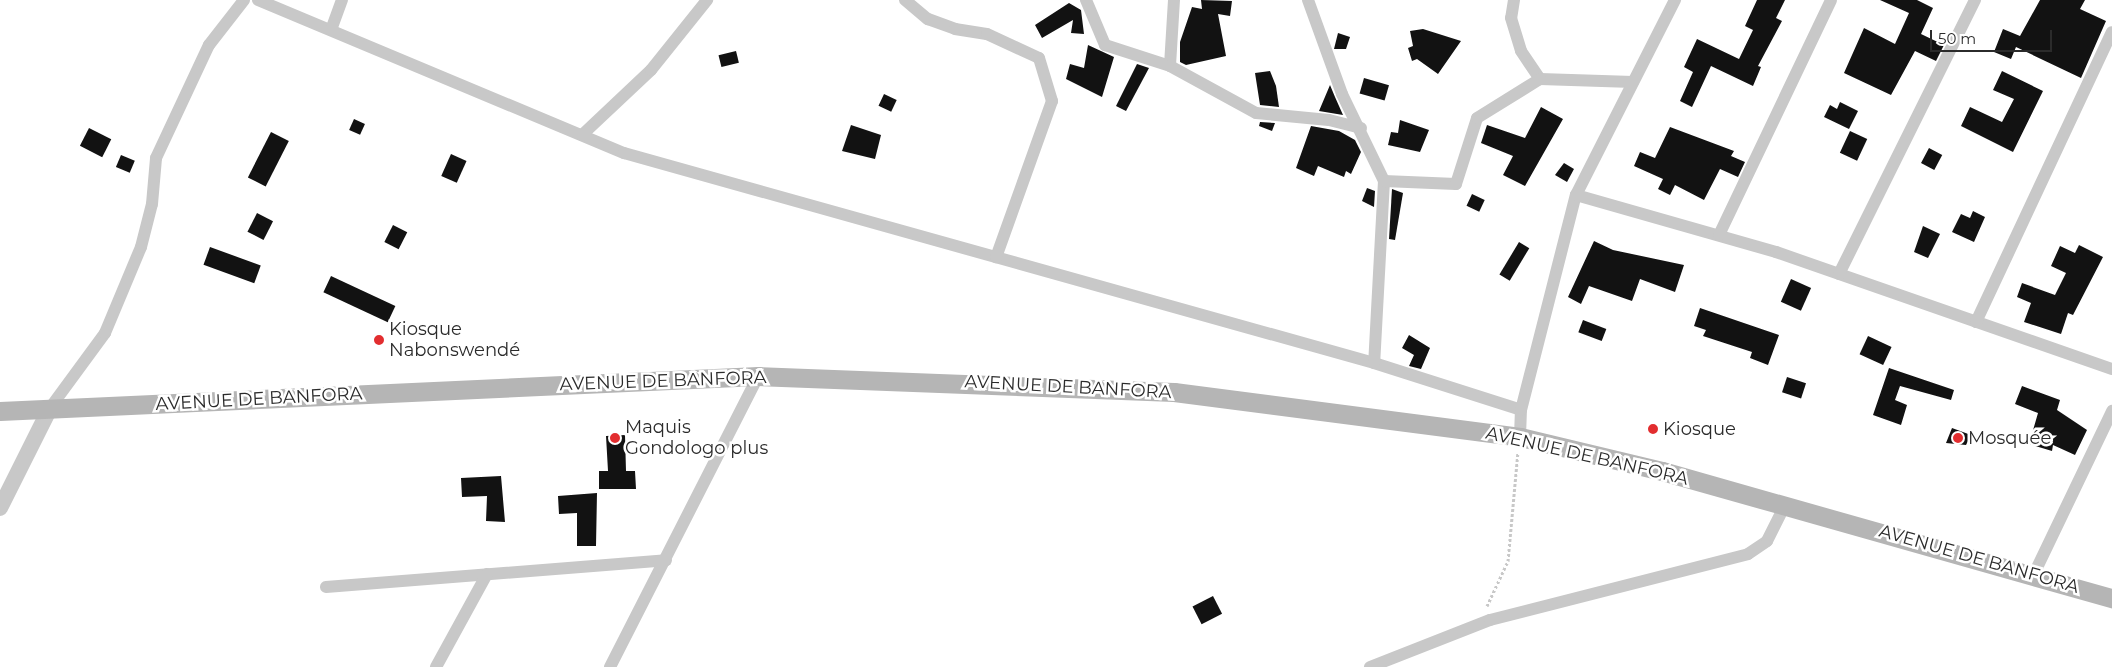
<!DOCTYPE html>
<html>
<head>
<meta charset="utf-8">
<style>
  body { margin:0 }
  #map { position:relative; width:2112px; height:667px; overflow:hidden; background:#fff; font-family:Montserrat,sans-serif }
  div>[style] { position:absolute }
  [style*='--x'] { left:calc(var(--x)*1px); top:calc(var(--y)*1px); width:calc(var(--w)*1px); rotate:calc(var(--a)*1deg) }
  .building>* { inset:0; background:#121212; transform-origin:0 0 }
  .path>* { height:3px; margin-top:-1.5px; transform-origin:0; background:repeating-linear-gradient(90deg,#c8c8c8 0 2.5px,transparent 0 5px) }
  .minor>* { height:12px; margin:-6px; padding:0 6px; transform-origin:6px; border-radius:6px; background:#c8c8c8 }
  .tertiary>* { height:16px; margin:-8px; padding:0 8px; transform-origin:8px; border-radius:8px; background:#c8c8c8 }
  .secondary>* { height:19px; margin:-9.5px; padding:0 9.5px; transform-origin:9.5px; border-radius:9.5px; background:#b5b5b5 }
  .dots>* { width:14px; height:14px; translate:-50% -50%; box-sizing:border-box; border:2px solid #fff; border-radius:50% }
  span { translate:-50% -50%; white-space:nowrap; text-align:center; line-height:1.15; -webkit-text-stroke:5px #fff; paint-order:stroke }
  .poi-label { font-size:18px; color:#2b2b2b }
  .left { translate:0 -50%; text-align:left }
  .street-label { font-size:18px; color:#2b2b2b }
  .scale { position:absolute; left:1930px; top:30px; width:122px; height:22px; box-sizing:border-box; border:2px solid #2b2b2b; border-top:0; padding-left:6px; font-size:15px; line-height:18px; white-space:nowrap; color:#2b2b2b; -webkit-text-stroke:4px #fff; paint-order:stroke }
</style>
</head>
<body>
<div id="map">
  <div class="building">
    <div style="clip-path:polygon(1201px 0,1232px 1px,1230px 16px,1218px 14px,1226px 56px,1186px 65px,1180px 62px,1180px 42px,1192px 7px,1202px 9px)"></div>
    <div style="clip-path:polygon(1757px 0,1785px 0,1776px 18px,1782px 21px,1758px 66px,1761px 67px,1753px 86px,1711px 66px,1692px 107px,1680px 101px,1693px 72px,1684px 67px,1697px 39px,1739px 59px,1753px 30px,1745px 26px)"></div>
    <div style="clip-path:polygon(1880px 0,1917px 0,1933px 8px,1921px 34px,1944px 45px,1936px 61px,1915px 51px,1891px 95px,1844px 73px,1864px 28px,1895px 44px,1909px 13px)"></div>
    <div style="clip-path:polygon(2040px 0,2085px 0,2080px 9px,2106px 21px,2081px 78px,2016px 47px,2011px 59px,1994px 52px,2003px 29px,2020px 36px)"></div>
    <div style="clip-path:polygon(1069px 3px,1081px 10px,1084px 34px,1071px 33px,1073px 20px,1042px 38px,1035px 25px)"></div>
    <div style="clip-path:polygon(1423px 29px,1461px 41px,1438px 74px,1417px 59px,1412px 61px,1408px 48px,1413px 46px,1410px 31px)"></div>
    <div style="clip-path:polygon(1338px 33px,1350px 37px,1346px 49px,1334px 49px)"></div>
    <div style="clip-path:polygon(1088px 45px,1114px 57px,1102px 97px,1066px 79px,1070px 64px,1084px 68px)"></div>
    <div style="left:736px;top:51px;width:12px;height:18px;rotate:76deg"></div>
    <div style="clip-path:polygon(1137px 64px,1149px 68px,1126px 111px,1116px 106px)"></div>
    <div style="clip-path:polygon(1270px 71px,1276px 86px,1279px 107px,1260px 105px,1255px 73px)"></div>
    <div style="clip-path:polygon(2002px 71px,2043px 91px,2013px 152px,1961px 126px,1970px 107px,2002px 122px,2014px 99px,1993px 90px)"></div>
    <div style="left:1364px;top:78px;width:26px;height:16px;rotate:16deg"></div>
    <div style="clip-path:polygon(1330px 85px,1335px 97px,1343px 115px,1319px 111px)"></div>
    <div style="left:884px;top:94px;width:14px;height:13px;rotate:25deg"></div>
    <div style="clip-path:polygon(1840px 102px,1858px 111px,1849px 129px,1824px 117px,1830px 105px,1837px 109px)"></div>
    <div style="clip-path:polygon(1541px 107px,1563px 119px,1525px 186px,1503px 175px,1513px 156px,1481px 143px,1487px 125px,1525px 138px)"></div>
    <div style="left:354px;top:119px;width:12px;height:12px;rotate:24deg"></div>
    <div style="clip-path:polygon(1400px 120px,1429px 130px,1420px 152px,1388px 145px,1391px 132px,1398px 133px)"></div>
    <div style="clip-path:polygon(1260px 122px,1275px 123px,1272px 131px,1259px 126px)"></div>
    <div style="clip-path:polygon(851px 125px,881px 135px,875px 159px,842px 151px)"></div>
    <div style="clip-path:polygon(1311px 126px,1339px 131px,1355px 140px,1361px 152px,1351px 174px,1346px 171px,1344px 177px,1318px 166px,1314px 176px,1296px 168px)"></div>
    <div style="clip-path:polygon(1670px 127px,1734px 151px,1731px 156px,1745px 162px,1738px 177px,1720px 169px,1704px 200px,1675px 185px,1670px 195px,1658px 189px,1663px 179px,1634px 166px,1640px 152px,1655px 158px)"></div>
    <div style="left:89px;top:128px;width:25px;height:20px;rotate:27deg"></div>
    <div style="left:1850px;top:131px;width:19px;height:24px;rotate:25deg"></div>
    <div style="left:271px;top:132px;width:20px;height:51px;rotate:27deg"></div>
    <div style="left:1929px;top:148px;width:15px;height:17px;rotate:28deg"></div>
    <div style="left:451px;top:154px;width:17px;height:24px;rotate:24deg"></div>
    <div style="left:121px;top:155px;width:15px;height:13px;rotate:23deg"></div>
    <div style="clip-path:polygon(1564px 163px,1574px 169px,1567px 182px,1555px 175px)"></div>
    <div style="clip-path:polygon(1367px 188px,1375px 191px,1374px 207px,1362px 201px)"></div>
    <div style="clip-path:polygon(1392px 189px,1403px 193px,1395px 240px,1389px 239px)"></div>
    <div style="left:1472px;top:194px;width:14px;height:13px;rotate:25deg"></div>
    <div style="clip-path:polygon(1973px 211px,1985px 217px,1974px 242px,1952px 232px,1961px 214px,1970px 218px)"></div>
    <div style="left:257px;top:213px;width:18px;height:21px;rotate:27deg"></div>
    <div style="left:393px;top:225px;width:16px;height:19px;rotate:27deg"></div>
    <div style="clip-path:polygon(1923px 226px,1940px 234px,1928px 258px,1914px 252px)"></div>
    <div style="clip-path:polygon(1594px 241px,1613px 250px,1684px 265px,1675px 292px,1640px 279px,1632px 301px,1589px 286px,1581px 304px,1568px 297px)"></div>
    <div style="left:1519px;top:242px;width:12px;height:38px;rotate:31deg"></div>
    <div style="clip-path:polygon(2079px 245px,2103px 257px,2073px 315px,2068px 313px,2061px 334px,2024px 322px,2031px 303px,2017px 297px,2022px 283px,2055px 295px,2066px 273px,2051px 266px,2060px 246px,2075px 253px)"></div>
    <div style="left:210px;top:247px;width:54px;height:19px;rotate:20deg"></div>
    <div style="left:331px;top:276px;width:71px;height:18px;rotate:25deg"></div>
    <div style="left:1791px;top:279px;width:22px;height:25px;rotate:24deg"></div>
    <div style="clip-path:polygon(1700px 308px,1779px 335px,1768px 365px,1750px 358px,1752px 352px,1703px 336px,1706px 330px,1694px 326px)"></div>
    <div style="left:1583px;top:320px;width:25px;height:13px;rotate:21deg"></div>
    <div style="clip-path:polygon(1409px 335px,1430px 348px,1421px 369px,1409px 366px,1414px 355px,1402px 348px)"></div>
    <div style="left:1868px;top:336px;width:26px;height:20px;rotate:25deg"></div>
    <div style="clip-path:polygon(1889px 368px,1954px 390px,1951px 400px,1900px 386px,1895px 400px,1907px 405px,1901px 425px,1873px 415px)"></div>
    <div style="left:1787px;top:377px;width:20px;height:16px;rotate:18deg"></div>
    <div style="clip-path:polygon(2022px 386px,2060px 400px,2057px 410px,2087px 430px,2075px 455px,2053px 445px,2052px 451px,2029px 444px,2038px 413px,2015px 404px)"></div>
    <div style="clip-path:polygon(1952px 428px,1971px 435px,1966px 445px,1946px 443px)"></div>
    <div style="clip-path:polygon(625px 435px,626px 471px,635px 471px,636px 489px,599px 489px,599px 471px,608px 471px,606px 436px)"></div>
    <div style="clip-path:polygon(501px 476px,505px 522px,486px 521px,487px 496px,462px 497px,461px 478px)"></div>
    <div style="clip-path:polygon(597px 493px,596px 546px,577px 546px,577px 513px,559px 514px,558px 496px)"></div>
    <div style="left:1213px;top:596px;width:20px;height:23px;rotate:63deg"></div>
  </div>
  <div class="path">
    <div style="--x:1487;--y:606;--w:50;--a:-65"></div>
    <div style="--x:1508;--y:561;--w:109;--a:-84.8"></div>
  </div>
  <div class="minor">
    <div style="--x:258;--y:0;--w:397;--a:22.7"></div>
    <div style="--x:624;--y:153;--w:779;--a:15.64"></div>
    <div style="--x:1374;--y:363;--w:154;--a:17.7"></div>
    <div style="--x:905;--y:0;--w:30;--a:40"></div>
    <div style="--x:928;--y:19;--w:29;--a:20"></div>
    <div style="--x:955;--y:29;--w:32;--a:9"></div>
    <div style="--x:987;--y:34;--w:57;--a:24.8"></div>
    <div style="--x:1039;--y:58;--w:45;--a:73.2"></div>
    <div style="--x:1052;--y:101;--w:166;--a:109.7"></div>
    <div style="--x:1086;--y:0;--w:49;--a:67.1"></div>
    <div style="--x:1105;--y:45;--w:68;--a:17.9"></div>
    <div style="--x:1174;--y:0;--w:66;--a:93.5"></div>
    <div style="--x:1170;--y:66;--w:98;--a:28.7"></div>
    <div style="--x:1256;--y:113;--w:73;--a:5.5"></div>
    <div style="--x:1329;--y:120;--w:33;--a:14"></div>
    <div style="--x:1308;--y:0;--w:100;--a:70.1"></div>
    <div style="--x:1342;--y:94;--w:97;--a:64.2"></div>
    <div style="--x:1384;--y:181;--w:182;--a:93.1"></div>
    <div style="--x:1514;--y:0;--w:18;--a:99"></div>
    <div style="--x:1511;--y:18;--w:34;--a:73"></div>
    <div style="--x:1521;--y:51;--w:34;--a:56"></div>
    <div style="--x:1540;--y:79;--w:93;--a:1.8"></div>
    <div style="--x:331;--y:30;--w:32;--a:-70"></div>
    <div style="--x:582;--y:135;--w:95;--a:-43.3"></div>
    <div style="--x:651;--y:70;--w:90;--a:-51.3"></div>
    <div style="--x:1384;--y:181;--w:72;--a:2.4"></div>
    <div style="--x:1456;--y:184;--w:69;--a:-72.3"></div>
    <div style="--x:1477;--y:118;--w:74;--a:-31.8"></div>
    <div style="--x:1576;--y:195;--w:208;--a:15.9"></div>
    <div style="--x:1776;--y:252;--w:356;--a:19.2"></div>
    <div style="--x:1719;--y:235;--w:260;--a:-64.5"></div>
    <div style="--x:1839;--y:274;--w:306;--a:-63.6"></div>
    <div style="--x:1976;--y:322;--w:320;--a:-64.9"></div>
    <div style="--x:50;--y:408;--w:93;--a:-53.7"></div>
    <div style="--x:105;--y:333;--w:93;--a:-67.3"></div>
    <div style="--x:141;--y:247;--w:44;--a:-75.7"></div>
    <div style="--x:152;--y:204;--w:46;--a:-85"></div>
    <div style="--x:156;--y:158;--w:125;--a:-64.9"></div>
    <div style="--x:209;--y:45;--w:57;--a:-52.1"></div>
    <div style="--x:1520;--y:437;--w:27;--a:-88"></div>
    <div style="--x:1521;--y:410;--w:222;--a:-75.7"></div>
    <div style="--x:1576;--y:195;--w:219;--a:-63.1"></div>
    <div style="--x:2034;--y:574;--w:181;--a:-64.4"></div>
    <div style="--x:326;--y:587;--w:341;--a:-4.5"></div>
    <div style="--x:436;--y:667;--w:106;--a:-61.3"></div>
    <div style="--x:610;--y:667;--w:326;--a:-63"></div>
    <div style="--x:1370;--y:667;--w:129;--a:-21.4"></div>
    <div style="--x:1490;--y:620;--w:266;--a:-14.3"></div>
    <div style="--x:1748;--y:554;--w:23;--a:-34"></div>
    <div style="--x:1767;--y:541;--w:40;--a:-63.4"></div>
  </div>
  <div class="tertiary">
    <div style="--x:0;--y:508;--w:112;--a:-63.4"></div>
  </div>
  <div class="secondary">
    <div style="--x:0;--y:411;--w:759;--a:-2.64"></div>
    <div style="--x:758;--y:376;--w:416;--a:2.2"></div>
    <div style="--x:1174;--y:392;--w:349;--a:7.4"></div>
    <div style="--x:1520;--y:437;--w:146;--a:13.5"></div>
    <div style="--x:1662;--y:471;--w:468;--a:15.8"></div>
  </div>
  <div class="dots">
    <div style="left:379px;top:340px;background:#e22d2f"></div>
    <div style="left:1653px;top:429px;background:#e22d2f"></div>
    <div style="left:615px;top:438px;background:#e22d2f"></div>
    <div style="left:1958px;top:438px;background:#e22d2f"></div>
  </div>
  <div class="poi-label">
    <span class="left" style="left:389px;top:340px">Kiosque<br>Nabonswendé</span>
    <span class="left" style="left:625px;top:438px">Maquis<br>Gondologo plus</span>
    <span class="left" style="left:1663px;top:429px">Kiosque</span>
    <span class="left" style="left:1968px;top:438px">Mosquée</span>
  </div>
  <div class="street-label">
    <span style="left:663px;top:381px;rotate:-2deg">AVENUE DE BANFORA</span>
    <span style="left:1068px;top:387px;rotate:3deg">AVENUE DE BANFORA</span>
    <span style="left:259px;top:399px;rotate:-3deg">AVENUE DE BANFORA</span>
    <span style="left:1587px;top:456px;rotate:13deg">AVENUE DE BANFORA</span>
    <span style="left:1979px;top:559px;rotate:16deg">AVENUE DE BANFORA</span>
  </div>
  <div class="scale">50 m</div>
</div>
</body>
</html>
